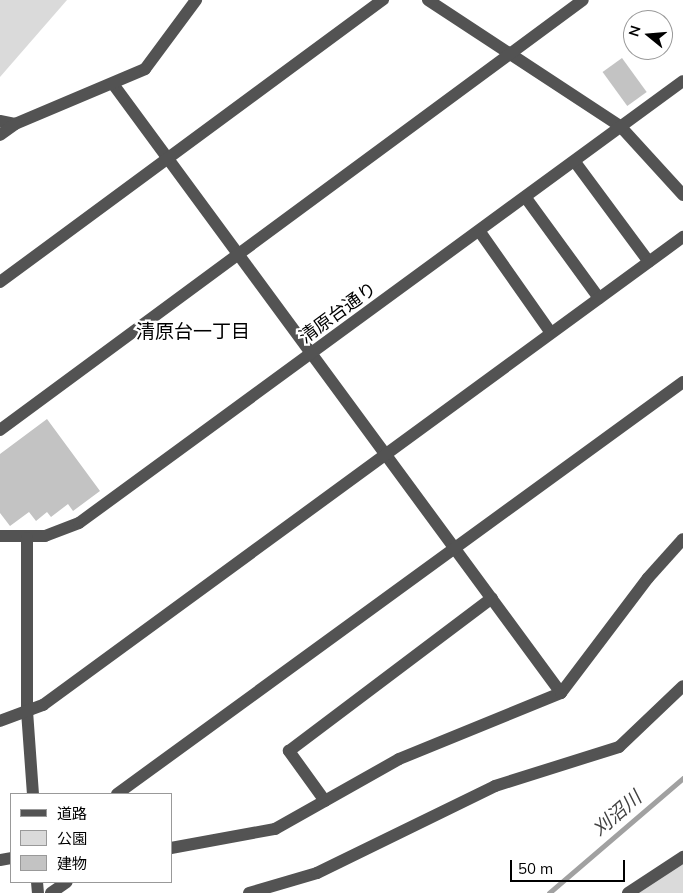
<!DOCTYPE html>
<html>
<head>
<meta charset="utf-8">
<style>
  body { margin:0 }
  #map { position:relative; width:683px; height:893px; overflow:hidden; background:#fff; font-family:Mulish,"Noto Sans JP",sans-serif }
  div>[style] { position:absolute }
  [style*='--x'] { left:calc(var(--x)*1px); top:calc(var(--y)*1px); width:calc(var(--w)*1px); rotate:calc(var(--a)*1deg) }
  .green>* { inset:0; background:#dadada }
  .stream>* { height:4.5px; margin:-2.25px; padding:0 2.25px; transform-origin:2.25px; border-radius:2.25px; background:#a1a1a1 }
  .building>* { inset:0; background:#c3c3c3; transform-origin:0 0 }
  .minor>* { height:12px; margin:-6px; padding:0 6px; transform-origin:6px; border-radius:6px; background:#535353 }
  span { translate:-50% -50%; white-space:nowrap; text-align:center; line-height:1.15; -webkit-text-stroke:4.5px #fff; paint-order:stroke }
  .street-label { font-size:18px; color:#000 }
  .neighbourhood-label { font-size:19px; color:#000 }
  .water-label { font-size:19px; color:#424242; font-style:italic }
  .legend { position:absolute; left:10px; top:793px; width:162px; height:90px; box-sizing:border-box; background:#fff; border:1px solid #999; margin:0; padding:6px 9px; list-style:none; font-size:15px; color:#000 }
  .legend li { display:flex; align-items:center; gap:10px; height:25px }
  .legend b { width:25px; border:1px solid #999 }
  .north { position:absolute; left:623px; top:10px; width:50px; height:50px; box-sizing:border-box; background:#fff; border:1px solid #999; border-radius:50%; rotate:287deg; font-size:14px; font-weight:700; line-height:20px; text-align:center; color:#000 }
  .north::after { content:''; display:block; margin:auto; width:18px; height:22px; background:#000; clip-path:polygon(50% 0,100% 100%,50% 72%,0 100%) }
  .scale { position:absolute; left:510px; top:860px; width:115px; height:22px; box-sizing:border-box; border:2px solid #000; border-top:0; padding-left:6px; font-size:15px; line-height:18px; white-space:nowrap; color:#000; -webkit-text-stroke:4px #fff; paint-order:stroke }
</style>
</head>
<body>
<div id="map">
  <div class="green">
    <div style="clip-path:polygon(0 0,67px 0,0 77px)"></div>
    <div style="clip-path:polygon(683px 861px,683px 893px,636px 893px)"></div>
  </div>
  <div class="stream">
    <div style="--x:549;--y:893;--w:177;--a:-40.6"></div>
  </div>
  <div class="building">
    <div style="left:622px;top:58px;width:42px;height:24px;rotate:54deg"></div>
    <div style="clip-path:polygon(47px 419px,100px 491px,73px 511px,68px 504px,51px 517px,47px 512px,36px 521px,29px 512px,10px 526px,0 513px,0 454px)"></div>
  </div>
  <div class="minor">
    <div style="--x:428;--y:0;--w:231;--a:33.3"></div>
    <div style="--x:621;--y:127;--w:92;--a:47.6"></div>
    <div style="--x:113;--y:84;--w:756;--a:53.66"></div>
    <div style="--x:0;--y:121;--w:15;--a:11"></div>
    <div style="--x:15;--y:124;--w:141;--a:-22.9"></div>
    <div style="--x:145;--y:69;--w:86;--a:-53.5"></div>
    <div style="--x:0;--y:135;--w:19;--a:-36"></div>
    <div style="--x:575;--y:162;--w:124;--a:53.5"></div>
    <div style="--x:526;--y:198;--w:124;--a:53.9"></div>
    <div style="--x:480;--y:232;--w:123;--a:54.9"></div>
    <div style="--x:0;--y:282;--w:476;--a:-36.4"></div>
    <div style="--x:0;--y:430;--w:724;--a:-36.41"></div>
    <div style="--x:0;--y:536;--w:45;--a:0"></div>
    <div style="--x:45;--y:536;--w:36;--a:-21"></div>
    <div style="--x:79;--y:523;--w:748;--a:-36.2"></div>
    <div style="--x:27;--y:538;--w:173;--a:90"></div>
    <div style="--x:27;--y:711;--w:83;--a:85.9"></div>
    <div style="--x:0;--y:721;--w:46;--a:-20.4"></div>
    <div style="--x:43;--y:705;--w:793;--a:-36.18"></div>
    <div style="--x:117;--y:794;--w:700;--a:-36.05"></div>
    <div style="--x:325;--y:801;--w:62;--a:-125.8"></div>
    <div style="--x:289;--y:751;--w:254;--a:-37"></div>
    <div style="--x:171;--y:848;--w:106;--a:-10.4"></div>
    <div style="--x:275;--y:829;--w:142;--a:-29.4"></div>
    <div style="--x:399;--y:759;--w:175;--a:-22.2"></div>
    <div style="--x:561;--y:693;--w:144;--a:-52.9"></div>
    <div style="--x:648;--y:578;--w:52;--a:-48.1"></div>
    <div style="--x:0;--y:860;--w:11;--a:-10"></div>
    <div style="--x:37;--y:882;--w:11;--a:85"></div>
    <div style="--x:51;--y:893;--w:19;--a:-35"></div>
    <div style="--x:249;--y:893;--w:71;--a:-16.4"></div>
    <div style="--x:317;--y:873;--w:198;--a:-26"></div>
    <div style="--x:495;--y:786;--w:130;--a:-17.5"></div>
    <div style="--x:619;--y:747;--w:88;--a:-43.6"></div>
    <div style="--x:628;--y:893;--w:66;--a:-33.2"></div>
  </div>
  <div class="street-label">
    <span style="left:338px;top:313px;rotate:-36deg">清原台通り</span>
  </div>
  <div class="neighbourhood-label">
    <span style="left:193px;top:332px">清原台一丁目</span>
  </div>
  <div class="water-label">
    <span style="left:617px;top:814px;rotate:-41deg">刈沼川</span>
  </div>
  <ul class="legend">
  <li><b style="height:6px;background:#535353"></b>道路</li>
  <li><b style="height:14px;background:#dadada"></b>公園</li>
  <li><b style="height:14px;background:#c3c3c3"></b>建物</li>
  </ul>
  <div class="north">N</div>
  <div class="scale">50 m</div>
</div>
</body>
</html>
